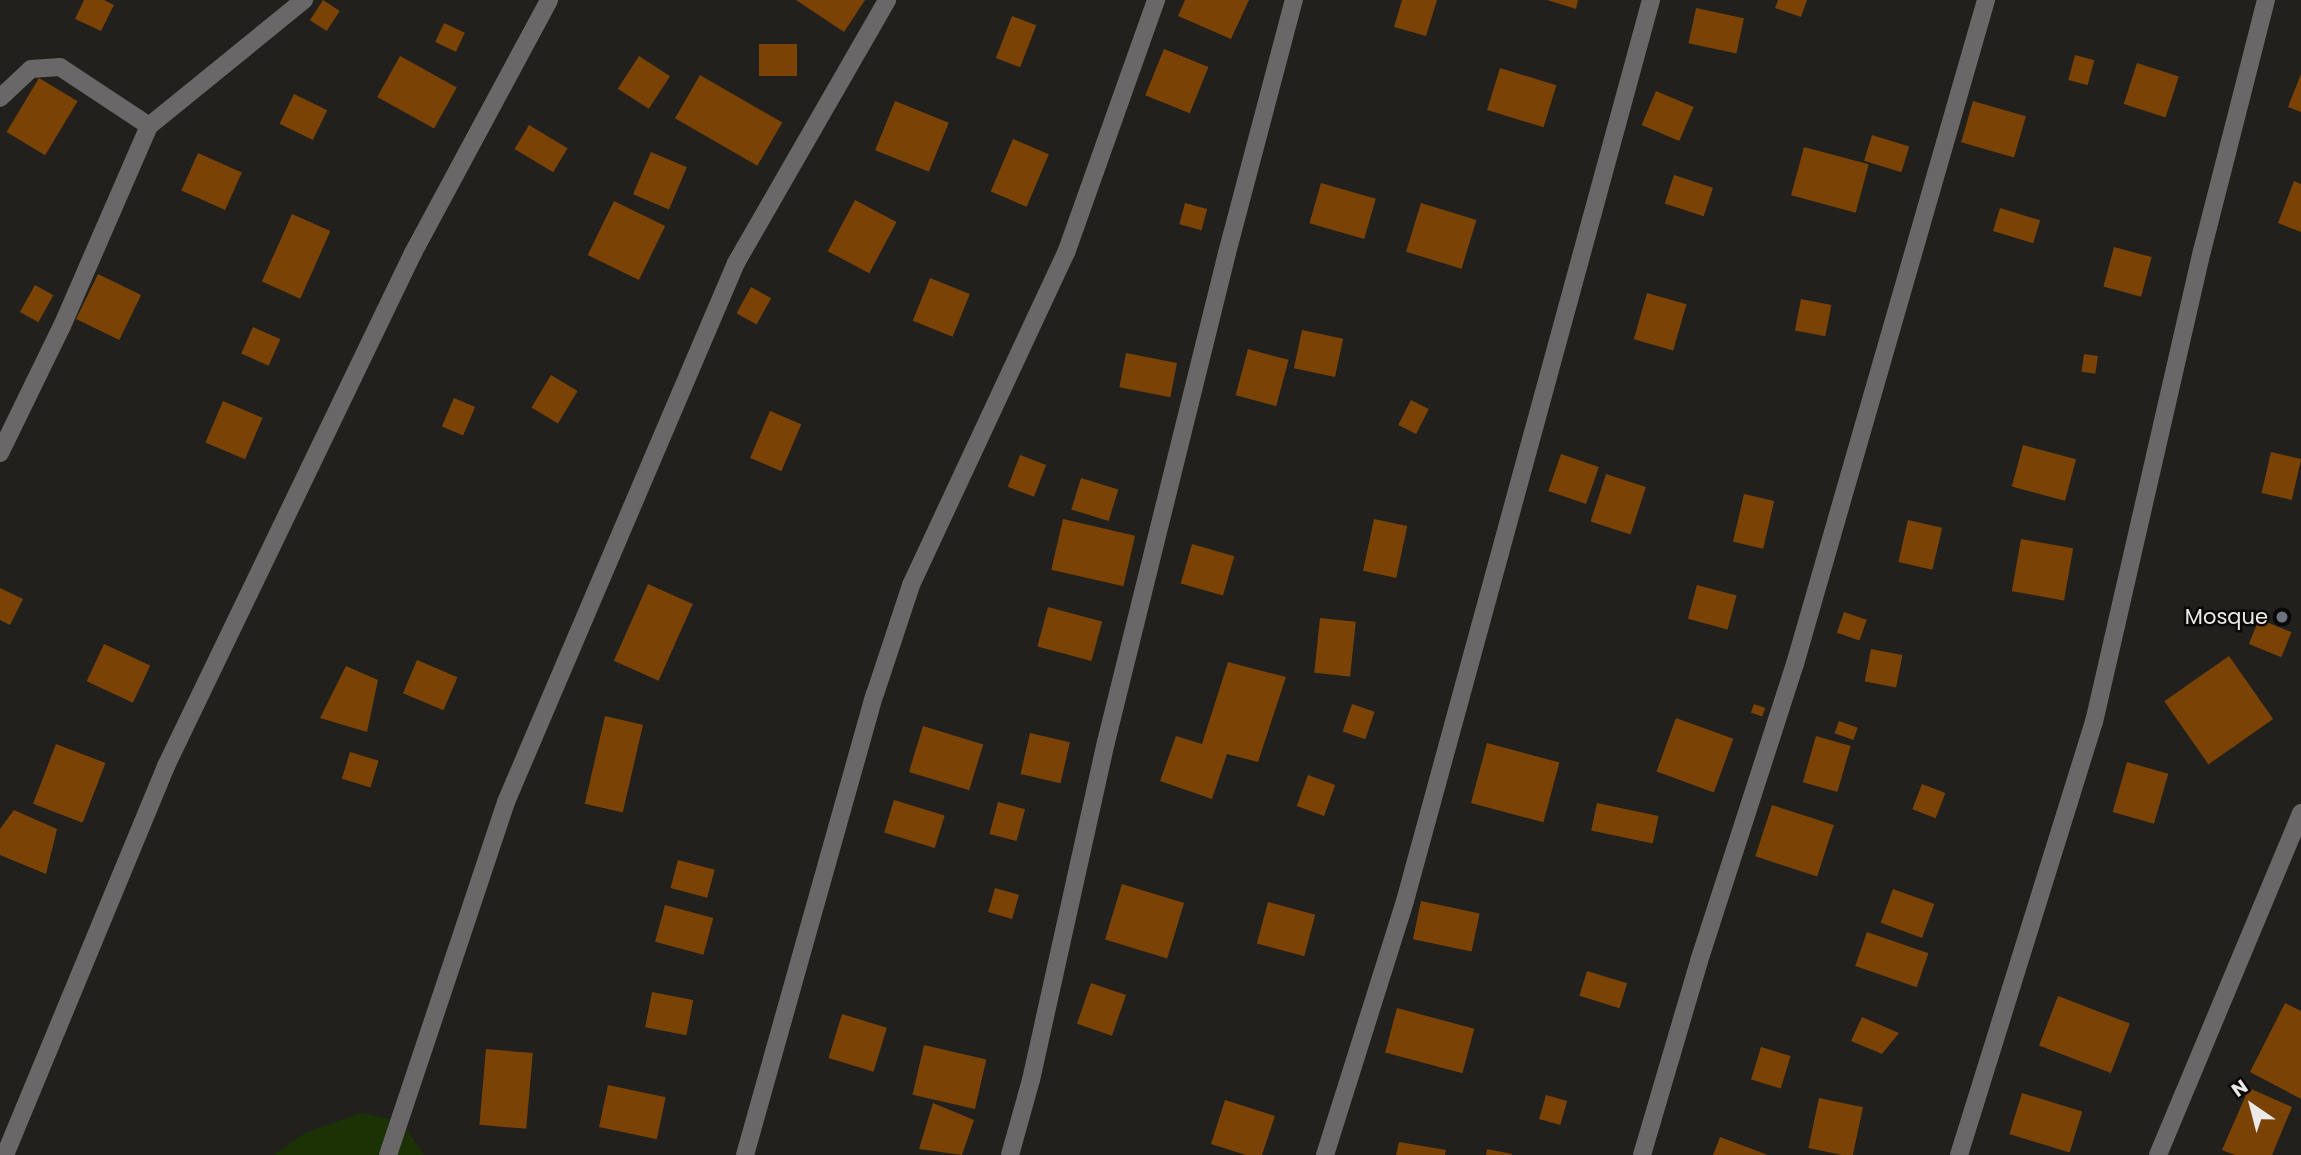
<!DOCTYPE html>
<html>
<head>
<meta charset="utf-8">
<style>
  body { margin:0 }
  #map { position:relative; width:2301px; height:1155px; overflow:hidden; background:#21201d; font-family:Poppins,sans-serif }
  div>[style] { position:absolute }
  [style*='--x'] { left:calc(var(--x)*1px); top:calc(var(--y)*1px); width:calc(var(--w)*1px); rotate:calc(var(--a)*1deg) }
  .green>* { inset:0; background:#1b3304 }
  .building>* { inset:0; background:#7a4205; transform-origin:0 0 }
  .street>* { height:18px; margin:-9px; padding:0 9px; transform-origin:9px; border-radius:9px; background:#696767 }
  .dots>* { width:19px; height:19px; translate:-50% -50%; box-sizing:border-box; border:4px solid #0a0908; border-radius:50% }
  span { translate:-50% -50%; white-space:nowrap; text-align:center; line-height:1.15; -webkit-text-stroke:5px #0a0908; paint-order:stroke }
  .poi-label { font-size:21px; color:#eceae8 }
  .right { translate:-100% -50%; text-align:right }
  .north { position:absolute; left:2217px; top:1071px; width:70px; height:70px; -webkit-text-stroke:5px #0a0908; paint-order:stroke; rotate:325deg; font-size:19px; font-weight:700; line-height:28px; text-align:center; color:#eceae8 }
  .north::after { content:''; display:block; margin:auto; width:24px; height:32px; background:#eceae8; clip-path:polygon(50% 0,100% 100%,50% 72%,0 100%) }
</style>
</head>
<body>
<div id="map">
  <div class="green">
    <div style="clip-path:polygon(361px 1113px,400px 1121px,424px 1155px,274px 1155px,305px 1133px)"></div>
  </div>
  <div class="building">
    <div style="clip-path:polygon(84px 0,104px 0,114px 5px,101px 31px,75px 19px)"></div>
    <div style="left:323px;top:0;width:20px;height:24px;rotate:33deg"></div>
    <div style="clip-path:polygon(796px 0,865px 0,844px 32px)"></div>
    <div style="clip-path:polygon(1185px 0,1249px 0,1231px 39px,1178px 16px)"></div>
    <div style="clip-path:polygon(1402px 0,1437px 0,1426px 36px,1394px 27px)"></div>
    <div style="clip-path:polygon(1547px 0,1578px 0,1576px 9px)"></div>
    <div style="clip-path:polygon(1778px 0,1807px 0,1801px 17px,1775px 8px)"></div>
    <div style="left:1696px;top:8px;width:49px;height:36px;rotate:12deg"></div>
    <div style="left:1012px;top:16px;width:26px;height:45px;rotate:21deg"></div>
    <div style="left:444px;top:23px;width:23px;height:21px;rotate:25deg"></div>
    <div style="left:759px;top:44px;width:38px;height:32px"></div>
    <div style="left:1164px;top:49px;width:48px;height:50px;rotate:22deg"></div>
    <div style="left:2075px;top:55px;width:20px;height:26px;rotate:15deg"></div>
    <div style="left:400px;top:56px;width:65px;height:47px;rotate:29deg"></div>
    <div style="left:639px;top:56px;width:37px;height:39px;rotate:33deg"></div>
    <div style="left:2137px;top:63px;width:44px;height:43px;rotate:18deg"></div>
    <div style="left:1500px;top:68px;width:59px;height:44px;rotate:17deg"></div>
    <div style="clip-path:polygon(2301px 74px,2301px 112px,2288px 107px)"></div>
    <div style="left:700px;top:75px;width:95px;height:50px;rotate:30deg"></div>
    <div style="left:39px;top:78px;width:45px;height:63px;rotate:31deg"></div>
    <div style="left:1656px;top:91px;width:41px;height:37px;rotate:23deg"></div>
    <div style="left:294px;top:94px;width:37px;height:33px;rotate:26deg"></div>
    <div style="left:895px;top:101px;width:58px;height:53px;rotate:22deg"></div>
    <div style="left:1973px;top:101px;width:55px;height:43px;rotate:16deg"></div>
    <div style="left:529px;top:125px;width:45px;height:28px;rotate:31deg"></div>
    <div style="left:1872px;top:135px;width:39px;height:27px;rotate:17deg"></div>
    <div style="left:1013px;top:139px;width:39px;height:57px;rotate:23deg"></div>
    <div style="left:1804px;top:147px;width:67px;height:50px;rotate:15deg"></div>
    <div style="left:651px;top:152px;width:39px;height:46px;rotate:23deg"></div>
    <div style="left:198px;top:153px;width:48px;height:41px;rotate:24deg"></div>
    <div style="left:1674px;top:175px;width:41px;height:30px;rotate:18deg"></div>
    <div style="clip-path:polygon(2294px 181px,2301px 184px,2301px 232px,2278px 223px)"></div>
    <div style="left:1321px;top:183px;width:57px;height:42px;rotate:16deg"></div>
    <div style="left:855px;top:200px;width:47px;height:58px;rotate:28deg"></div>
    <div style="left:614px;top:201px;width:57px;height:60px;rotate:26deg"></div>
    <div style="left:1185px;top:203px;width:23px;height:22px;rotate:15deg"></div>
    <div style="left:1421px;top:203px;width:58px;height:51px;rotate:17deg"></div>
    <div style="left:2000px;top:208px;width:42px;height:24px;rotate:17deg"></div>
    <div style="left:292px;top:214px;width:42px;height:74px;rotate:24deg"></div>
    <div style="left:2114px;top:247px;width:39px;height:41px;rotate:15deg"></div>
    <div style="left:98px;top:274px;width:48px;height:50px;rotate:26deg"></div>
    <div style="left:930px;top:278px;width:43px;height:46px;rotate:22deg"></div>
    <div style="left:35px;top:285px;width:21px;height:31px;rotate:29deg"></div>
    <div style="left:751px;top:287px;width:23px;height:30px;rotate:29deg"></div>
    <div style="left:1647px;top:293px;width:41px;height:48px;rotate:16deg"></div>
    <div style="left:1801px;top:299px;width:31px;height:32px;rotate:11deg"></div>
    <div style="left:253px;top:327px;width:30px;height:29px;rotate:24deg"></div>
    <div style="left:1302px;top:330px;width:42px;height:39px;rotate:12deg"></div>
    <div style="left:1248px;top:349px;width:42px;height:48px;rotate:15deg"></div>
    <div style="left:1126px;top:353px;width:52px;height:35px;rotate:11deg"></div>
    <div style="left:2084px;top:354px;width:14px;height:18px;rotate:8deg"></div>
    <div style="left:551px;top:375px;width:31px;height:38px;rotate:31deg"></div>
    <div style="left:454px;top:398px;width:23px;height:31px;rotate:23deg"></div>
    <div style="left:1411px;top:400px;width:20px;height:28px;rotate:27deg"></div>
    <div style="left:223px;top:401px;width:43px;height:45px;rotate:23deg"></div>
    <div style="left:770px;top:411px;width:34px;height:51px;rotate:23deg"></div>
    <div style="left:2023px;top:445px;width:55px;height:43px;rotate:15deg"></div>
    <div style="left:2271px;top:452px;width:31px;height:42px;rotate:13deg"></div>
    <div style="left:1561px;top:454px;width:40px;height:39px;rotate:19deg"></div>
    <div style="left:1020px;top:455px;width:28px;height:34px;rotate:21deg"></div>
    <div style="left:1606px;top:474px;width:42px;height:50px;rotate:18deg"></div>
    <div style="left:1081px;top:478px;width:39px;height:33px;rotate:17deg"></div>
    <div style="left:1744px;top:494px;width:31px;height:49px;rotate:13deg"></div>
    <div style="left:1063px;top:519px;width:74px;height:52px;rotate:13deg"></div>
    <div style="left:1374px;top:519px;width:34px;height:53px;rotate:12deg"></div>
    <div style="left:1908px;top:520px;width:35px;height:43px;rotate:13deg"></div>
    <div style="left:2021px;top:539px;width:53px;height:53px;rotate:10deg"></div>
    <div style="left:1192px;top:544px;width:44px;height:41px;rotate:16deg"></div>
    <div style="left:648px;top:584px;width:49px;height:84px;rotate:24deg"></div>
    <div style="left:1697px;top:585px;width:41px;height:35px;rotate:15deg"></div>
    <div style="clip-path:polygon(0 588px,23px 599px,10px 625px,0 620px)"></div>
    <div style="left:1048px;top:607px;width:56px;height:41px;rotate:15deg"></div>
    <div style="left:1844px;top:612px;width:24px;height:22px;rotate:19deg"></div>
    <div style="left:1320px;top:618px;width:36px;height:55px;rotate:6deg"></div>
    <div style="left:2259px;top:619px;width:35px;height:27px;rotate:22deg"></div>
    <div style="left:104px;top:644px;width:51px;height:41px;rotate:25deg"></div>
    <div style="left:1871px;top:649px;width:32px;height:33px;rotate:11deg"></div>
    <div style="left:2229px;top:656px;width:77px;height:79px;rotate:55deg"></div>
    <div style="left:417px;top:660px;width:44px;height:36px;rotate:23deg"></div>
    <div style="clip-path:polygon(1228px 662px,1286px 677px,1258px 762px,1227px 754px,1212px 799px,1160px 781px,1176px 736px,1202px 744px)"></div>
    <div style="clip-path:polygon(346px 666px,378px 680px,367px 732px,320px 718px)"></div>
    <div style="left:1352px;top:704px;width:24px;height:29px;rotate:19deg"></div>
    <div style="left:1754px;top:704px;width:12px;height:9px;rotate:20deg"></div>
    <div style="left:605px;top:716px;width:39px;height:90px;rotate:13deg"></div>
    <div style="left:1676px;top:718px;width:61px;height:57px;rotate:20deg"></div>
    <div style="left:1839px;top:721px;width:20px;height:13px;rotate:20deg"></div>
    <div style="left:923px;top:726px;width:63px;height:48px;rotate:17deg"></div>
    <div style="left:1030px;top:733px;width:41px;height:42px;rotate:13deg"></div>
    <div style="left:1816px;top:736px;width:36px;height:48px;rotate:16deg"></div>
    <div style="left:1487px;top:743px;width:75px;height:62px;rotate:15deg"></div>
    <div style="left:56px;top:744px;width:53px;height:64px;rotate:21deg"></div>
    <div style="left:350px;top:752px;width:30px;height:28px;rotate:17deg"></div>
    <div style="left:2127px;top:762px;width:43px;height:52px;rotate:16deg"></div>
    <div style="left:1308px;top:775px;width:29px;height:33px;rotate:20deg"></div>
    <div style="left:1922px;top:784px;width:25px;height:27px;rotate:21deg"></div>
    <div style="left:894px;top:800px;width:53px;height:34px;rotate:17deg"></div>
    <div style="left:998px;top:802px;width:28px;height:33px;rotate:15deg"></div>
    <div style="left:1597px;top:803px;width:63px;height:28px;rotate:12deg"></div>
    <div style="left:1772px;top:805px;width:65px;height:54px;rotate:18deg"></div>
    <div style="clip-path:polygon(14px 810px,57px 829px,46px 874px,0 855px,0 829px)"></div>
    <div style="left:678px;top:860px;width:38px;height:29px;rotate:15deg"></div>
    <div style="left:1122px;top:884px;width:65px;height:58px;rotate:17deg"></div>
    <div style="left:995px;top:888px;width:25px;height:25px;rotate:16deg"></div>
    <div style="left:1893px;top:889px;width:44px;height:36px;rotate:20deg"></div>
    <div style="left:1421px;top:901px;width:60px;height:39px;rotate:12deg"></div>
    <div style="left:1268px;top:902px;width:49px;height:43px;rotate:15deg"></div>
    <div style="left:665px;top:905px;width:50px;height:38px;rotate:15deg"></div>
    <div style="left:1867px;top:932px;width:65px;height:36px;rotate:19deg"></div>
    <div style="left:1587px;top:971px;width:42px;height:26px;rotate:17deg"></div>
    <div style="left:1091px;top:983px;width:37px;height:43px;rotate:19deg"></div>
    <div style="left:652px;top:992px;width:42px;height:36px;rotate:11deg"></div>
    <div style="left:2058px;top:996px;width:77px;height:53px;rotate:21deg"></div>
    <div style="clip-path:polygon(2285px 1003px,2301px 1011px,2301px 1099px,2250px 1072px)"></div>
    <div style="left:1397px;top:1008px;width:80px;height:46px;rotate:15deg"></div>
    <div style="left:842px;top:1014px;width:47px;height:46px;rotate:17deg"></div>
    <div style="clip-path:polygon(1862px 1017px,1899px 1033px,1882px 1054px,1851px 1041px)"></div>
    <div style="left:924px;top:1045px;width:64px;height:51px;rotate:13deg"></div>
    <div style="left:1761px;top:1047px;width:31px;height:34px;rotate:17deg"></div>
    <div style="left:486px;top:1049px;width:47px;height:76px;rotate:5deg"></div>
    <div style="left:608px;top:1085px;width:59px;height:43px;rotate:12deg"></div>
    <div style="clip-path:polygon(2249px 1088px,2292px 1107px,2272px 1155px,2235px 1155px,2222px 1150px)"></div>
    <div style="left:2022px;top:1093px;width:63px;height:43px;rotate:17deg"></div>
    <div style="left:1546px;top:1095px;width:22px;height:25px;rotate:16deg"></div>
    <div style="left:1819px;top:1098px;width:45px;height:51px;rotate:12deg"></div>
    <div style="clip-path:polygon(1225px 1100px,1275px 1116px,1262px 1155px,1246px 1155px,1211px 1144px)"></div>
    <div style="clip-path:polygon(933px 1103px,974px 1120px,962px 1155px,919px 1149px)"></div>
    <div style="clip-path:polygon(1720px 1137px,1768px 1155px,1713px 1155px)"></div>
    <div style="clip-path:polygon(1399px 1142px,1446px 1150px,1445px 1155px,1396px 1155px)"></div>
    <div style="clip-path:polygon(1487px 1149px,1512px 1154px,1512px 1155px,1486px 1155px)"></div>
  </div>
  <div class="street">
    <div style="--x:0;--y:98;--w:42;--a:-43.1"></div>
    <div style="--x:31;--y:69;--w:29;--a:-4"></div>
    <div style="--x:60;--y:67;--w:107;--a:33.5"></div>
    <div style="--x:0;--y:453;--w:141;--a:-64"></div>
    <div style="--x:62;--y:326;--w:218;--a:-66.5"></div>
    <div style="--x:149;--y:126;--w:200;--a:-39.1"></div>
    <div style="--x:5;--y:1155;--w:421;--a:-67.5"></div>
    <div style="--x:166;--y:766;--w:569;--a:-64.29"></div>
    <div style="--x:413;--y:253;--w:287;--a:-61.7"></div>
    <div style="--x:388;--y:1155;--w:372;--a:-71.5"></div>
    <div style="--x:506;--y:802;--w:586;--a:-66.89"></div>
    <div style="--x:736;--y:263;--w:303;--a:-60.1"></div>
    <div style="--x:745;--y:1155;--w:479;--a:-74.3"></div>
    <div style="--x:875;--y:694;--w:115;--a:-71.7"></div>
    <div style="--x:911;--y:585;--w:366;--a:-65"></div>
    <div style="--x:1066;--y:253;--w:269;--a:-70.4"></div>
    <div style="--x:1010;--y:1155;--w:78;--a:-74.4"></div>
    <div style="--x:1031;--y:1080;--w:346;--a:-77.5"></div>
    <div style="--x:1106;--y:742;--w:504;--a:-76.1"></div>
    <div style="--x:1227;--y:253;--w:262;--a:-75.2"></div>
    <div style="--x:1325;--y:1155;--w:266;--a:-72.5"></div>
    <div style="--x:1405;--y:901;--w:934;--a:-74.73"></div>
    <div style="--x:1642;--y:1155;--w:202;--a:-73.6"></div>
    <div style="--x:1699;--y:961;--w:312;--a:-72.1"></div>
    <div style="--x:1795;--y:664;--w:691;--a:-73.95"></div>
    <div style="--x:1959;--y:1155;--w:454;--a:-72.7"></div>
    <div style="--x:2094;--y:722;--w:483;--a:-77.1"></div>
    <div style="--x:2202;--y:251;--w:259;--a:-75.7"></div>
    <div style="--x:2158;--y:1155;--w:371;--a:-67.3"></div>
  </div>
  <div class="dots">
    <div style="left:2282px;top:617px;background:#6b7280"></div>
  </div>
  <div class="poi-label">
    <span class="right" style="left:2268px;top:617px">Mosque</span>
  </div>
  <div class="north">N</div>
</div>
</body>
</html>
